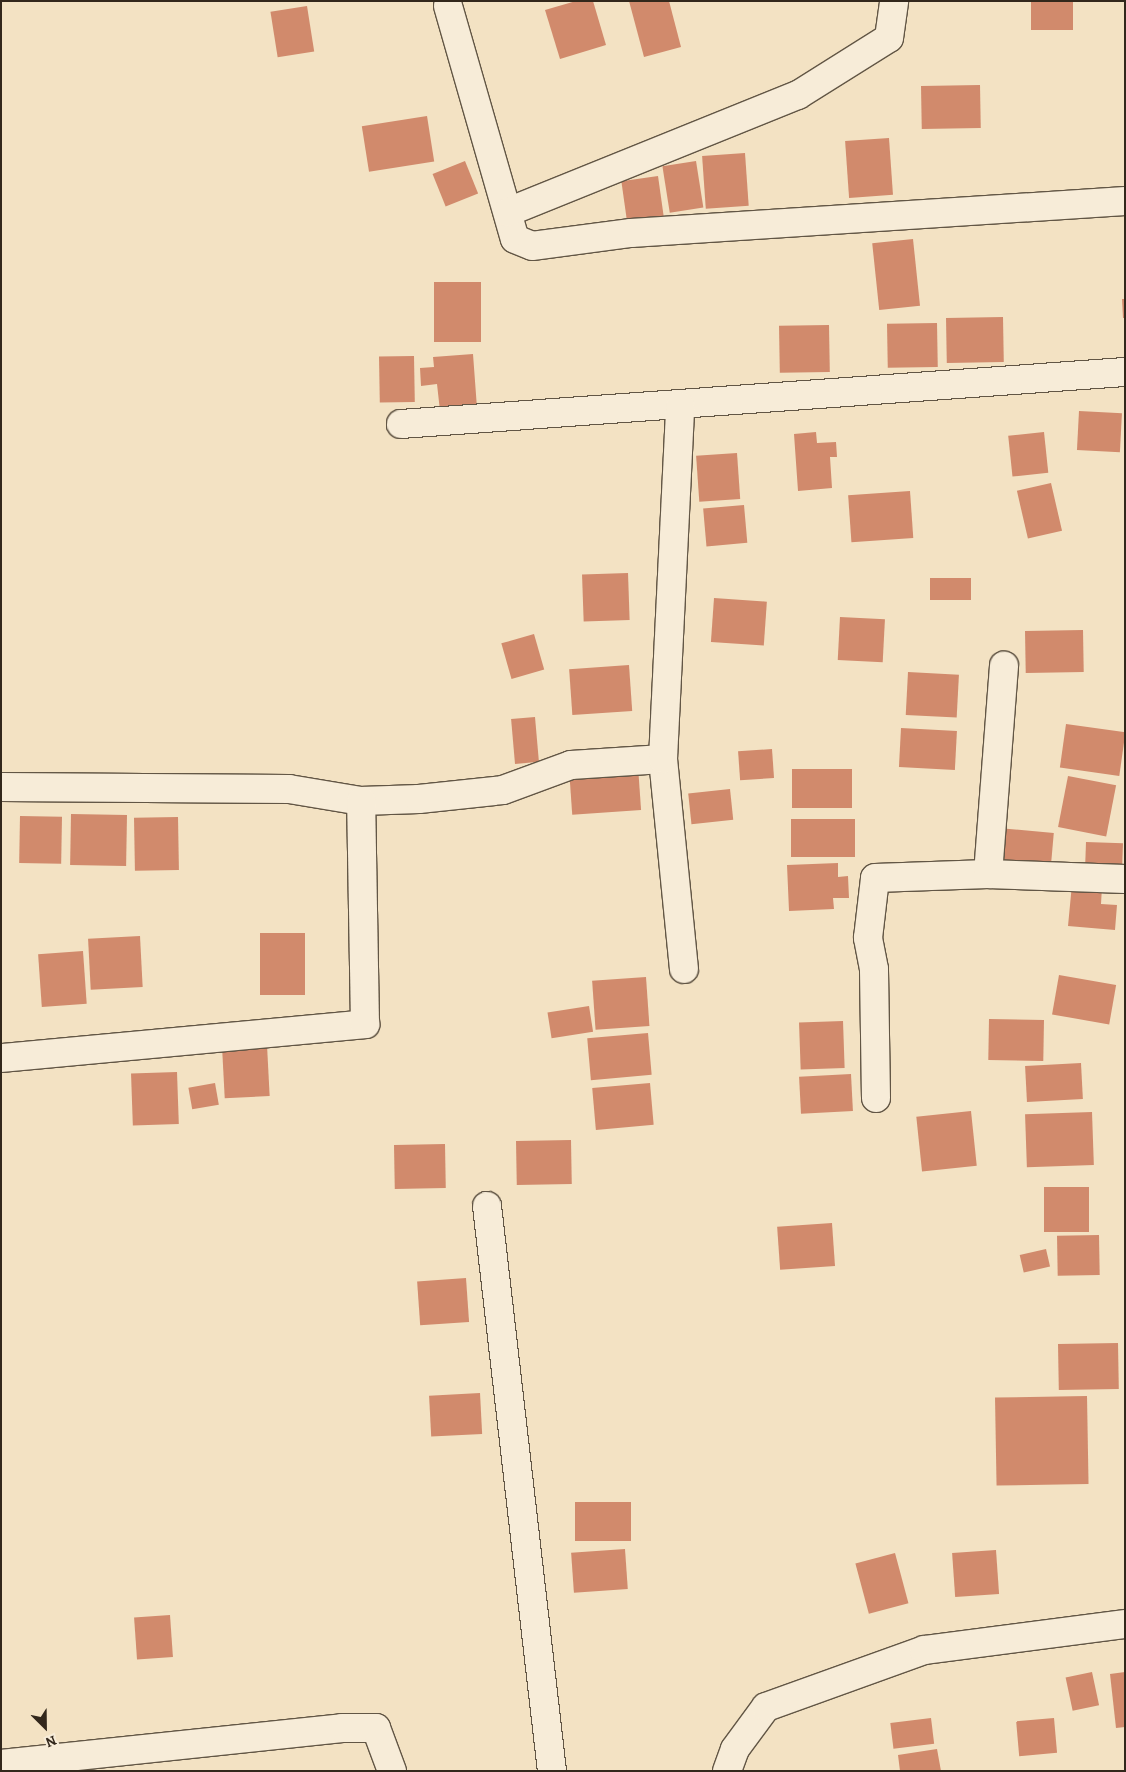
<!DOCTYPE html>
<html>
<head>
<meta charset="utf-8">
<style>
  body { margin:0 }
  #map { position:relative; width:1126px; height:1772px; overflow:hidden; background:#f3e2c3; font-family:Alegreya,serif }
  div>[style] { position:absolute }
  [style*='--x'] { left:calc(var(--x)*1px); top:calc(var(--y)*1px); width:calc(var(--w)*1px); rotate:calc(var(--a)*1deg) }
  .building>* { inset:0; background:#d18a6c; transform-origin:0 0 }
  .roads { filter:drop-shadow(1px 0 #625645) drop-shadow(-1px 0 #625645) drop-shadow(0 1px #625645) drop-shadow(0 -1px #625645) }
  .minor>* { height:28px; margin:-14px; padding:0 14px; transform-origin:14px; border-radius:14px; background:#f7ecd8 }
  span { translate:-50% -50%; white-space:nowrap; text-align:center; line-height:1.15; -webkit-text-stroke:4px #f7ecd8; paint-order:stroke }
  .frame { position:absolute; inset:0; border:2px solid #32271b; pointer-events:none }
  .north { position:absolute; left:20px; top:1702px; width:50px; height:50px; -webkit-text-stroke:4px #f7ecd8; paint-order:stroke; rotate:157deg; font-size:14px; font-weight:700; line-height:20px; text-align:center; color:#32271b }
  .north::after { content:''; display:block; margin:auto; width:18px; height:22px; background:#32271b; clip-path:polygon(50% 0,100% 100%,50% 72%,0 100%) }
</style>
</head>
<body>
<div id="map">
  <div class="building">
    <div style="clip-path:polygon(576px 1px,593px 1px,606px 45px,560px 59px,545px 10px)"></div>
    <div style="clip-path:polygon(629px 1px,669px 1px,681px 47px,644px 57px)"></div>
    <div style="left:1031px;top:1px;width:42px;height:29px"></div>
    <div style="left:307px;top:6px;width:46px;height:37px;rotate:81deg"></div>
    <div style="left:980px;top:85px;width:43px;height:59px;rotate:89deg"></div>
    <div style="left:427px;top:116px;width:46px;height:66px;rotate:81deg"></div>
    <div style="left:889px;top:138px;width:57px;height:44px;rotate:86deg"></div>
    <div style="left:745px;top:153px;width:53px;height:43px;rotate:86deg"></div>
    <div style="left:465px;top:161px;width:35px;height:35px;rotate:68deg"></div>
    <div style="left:696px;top:161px;width:47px;height:34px;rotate:81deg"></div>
    <div style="left:658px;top:176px;width:43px;height:37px;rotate:82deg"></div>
    <div style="left:913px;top:239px;width:67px;height:41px;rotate:84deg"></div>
    <div style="left:481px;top:282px;width:60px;height:47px;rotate:90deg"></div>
    <div style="clip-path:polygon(1122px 299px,1125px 299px,1125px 318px,1123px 318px)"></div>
    <div style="left:1003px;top:317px;width:45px;height:57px;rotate:89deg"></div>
    <div style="left:937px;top:323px;width:44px;height:50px;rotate:89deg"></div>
    <div style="left:829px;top:325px;width:47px;height:50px;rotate:89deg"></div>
    <div style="clip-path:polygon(473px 354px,477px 408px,440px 411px,437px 384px,421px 386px,420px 368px,434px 367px,433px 357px)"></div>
    <div style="left:414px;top:356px;width:46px;height:35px;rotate:89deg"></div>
    <div style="left:1079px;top:411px;width:43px;height:39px;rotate:3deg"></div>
    <div style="clip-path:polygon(816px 432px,817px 443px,836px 442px,837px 457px,830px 457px,832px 488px,798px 491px,794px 434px)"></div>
    <div style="left:1044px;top:432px;width:41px;height:36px;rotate:84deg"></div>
    <div style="left:737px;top:453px;width:46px;height:41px;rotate:86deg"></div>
    <div style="left:1051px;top:483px;width:49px;height:35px;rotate:77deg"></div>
    <div style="left:910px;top:491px;width:47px;height:62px;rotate:86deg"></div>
    <div style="left:744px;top:505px;width:38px;height:41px;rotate:85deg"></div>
    <div style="left:628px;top:573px;width:47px;height:46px;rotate:88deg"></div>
    <div style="left:930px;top:578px;width:41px;height:22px"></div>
    <div style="left:714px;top:598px;width:53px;height:44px;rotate:4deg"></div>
    <div style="left:840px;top:617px;width:45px;height:43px;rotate:3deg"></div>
    <div style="left:1083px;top:630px;width:42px;height:58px;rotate:89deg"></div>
    <div style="left:534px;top:634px;width:37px;height:34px;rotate:74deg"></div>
    <div style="left:629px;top:665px;width:46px;height:60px;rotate:86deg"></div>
    <div style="left:908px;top:672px;width:51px;height:43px;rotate:3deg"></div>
    <div style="left:535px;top:717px;width:45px;height:24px;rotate:85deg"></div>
    <div style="left:1066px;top:724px;width:60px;height:44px;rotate:8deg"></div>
    <div style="left:901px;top:728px;width:56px;height:39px;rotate:3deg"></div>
    <div style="left:772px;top:749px;width:29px;height:34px;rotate:86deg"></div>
    <div style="left:638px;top:766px;width:44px;height:69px;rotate:86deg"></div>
    <div style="left:792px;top:769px;width:60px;height:39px"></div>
    <div style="left:1068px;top:776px;width:49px;height:52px;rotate:11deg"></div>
    <div style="left:730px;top:789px;width:31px;height:42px;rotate:84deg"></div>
    <div style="left:71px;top:814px;width:56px;height:51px;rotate:1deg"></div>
    <div style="left:20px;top:816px;width:42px;height:47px;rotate:1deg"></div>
    <div style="left:178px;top:817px;width:53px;height:44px;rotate:89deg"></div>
    <div style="left:791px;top:819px;width:64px;height:38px"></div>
    <div style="left:998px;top:828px;width:56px;height:35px;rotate:5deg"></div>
    <div style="left:1086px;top:842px;width:37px;height:29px;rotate:2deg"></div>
    <div style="clip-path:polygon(838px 863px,838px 877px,848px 876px,849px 898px,833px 898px,834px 909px,789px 911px,787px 865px)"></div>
    <div style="clip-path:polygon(1072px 884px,1102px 887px,1101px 904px,1117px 905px,1115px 930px,1068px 926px)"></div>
    <div style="left:260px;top:933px;width:45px;height:62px"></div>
    <div style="left:140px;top:936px;width:51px;height:52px;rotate:87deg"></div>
    <div style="left:83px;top:951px;width:53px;height:45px;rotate:86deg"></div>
    <div style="left:1059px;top:975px;width:58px;height:40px;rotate:10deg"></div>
    <div style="left:646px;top:977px;width:49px;height:54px;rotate:86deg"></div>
    <div style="left:589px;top:1006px;width:26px;height:42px;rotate:81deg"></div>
    <div style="left:989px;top:1019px;width:55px;height:41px;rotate:1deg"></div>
    <div style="left:843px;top:1021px;width:47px;height:44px;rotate:88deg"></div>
    <div style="left:648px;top:1033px;width:42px;height:61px;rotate:85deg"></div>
    <div style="left:267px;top:1045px;width:51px;height:45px;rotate:87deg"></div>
    <div style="left:1081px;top:1063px;width:36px;height:56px;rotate:87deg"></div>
    <div style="left:177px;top:1072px;width:52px;height:46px;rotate:88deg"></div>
    <div style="left:851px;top:1074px;width:37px;height:52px;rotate:87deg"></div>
    <div style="left:215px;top:1083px;width:22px;height:27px;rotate:80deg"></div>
    <div style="left:650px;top:1083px;width:42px;height:58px;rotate:85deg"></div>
    <div style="left:971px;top:1111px;width:55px;height:55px;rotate:84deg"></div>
    <div style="left:1092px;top:1112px;width:53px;height:67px;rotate:88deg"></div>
    <div style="left:571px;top:1140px;width:44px;height:55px;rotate:89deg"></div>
    <div style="left:445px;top:1144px;width:44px;height:51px;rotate:89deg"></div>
    <div style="left:1044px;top:1187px;width:45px;height:45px"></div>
    <div style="left:832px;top:1223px;width:43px;height:55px;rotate:86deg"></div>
    <div style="left:1099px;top:1235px;width:40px;height:42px;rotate:89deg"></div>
    <div style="left:1046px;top:1249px;width:18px;height:27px;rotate:77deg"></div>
    <div style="left:466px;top:1278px;width:44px;height:49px;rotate:86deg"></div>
    <div style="left:1118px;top:1343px;width:46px;height:60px;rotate:89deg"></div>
    <div style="left:480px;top:1393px;width:41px;height:51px;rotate:87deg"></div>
    <div style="left:1087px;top:1396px;width:88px;height:92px;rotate:89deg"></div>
    <div style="left:575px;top:1502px;width:56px;height:39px"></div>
    <div style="left:625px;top:1549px;width:40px;height:54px;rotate:86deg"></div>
    <div style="left:996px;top:1550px;width:44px;height:44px;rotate:86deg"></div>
    <div style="left:895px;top:1553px;width:52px;height:41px;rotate:75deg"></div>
    <div style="left:170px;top:1615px;width:42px;height:36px;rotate:86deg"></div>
    <div style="left:1092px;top:1672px;width:34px;height:27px;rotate:78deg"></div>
    <div style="clip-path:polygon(1125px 1672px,1125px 1727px,1116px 1728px,1110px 1674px)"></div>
    <div style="left:931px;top:1718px;width:26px;height:41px;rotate:83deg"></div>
    <div style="left:1054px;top:1718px;width:35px;height:38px;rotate:85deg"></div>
    <div style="clip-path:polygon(937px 1749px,941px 1771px,900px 1771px,898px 1755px)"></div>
  </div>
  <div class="roads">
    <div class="minor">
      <div style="--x:448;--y:6;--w:242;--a:74"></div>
      <div style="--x:515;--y:239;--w:18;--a:22"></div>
      <div style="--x:532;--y:246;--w:100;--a:-7.5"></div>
      <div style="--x:631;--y:233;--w:495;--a:-3.7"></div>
      <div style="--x:508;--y:212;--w:313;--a:-22"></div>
      <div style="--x:798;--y:95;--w:107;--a:-32.1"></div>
      <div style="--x:889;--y:38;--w:37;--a:-82"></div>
      <div style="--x:401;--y:424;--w:726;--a:-4.11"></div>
      <div style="--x:663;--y:759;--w:211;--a:84.3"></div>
      <div style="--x:1;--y:787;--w:288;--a:0.4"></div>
      <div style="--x:289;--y:789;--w:73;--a:9.5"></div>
      <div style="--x:361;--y:801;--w:58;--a:-2"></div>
      <div style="--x:419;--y:799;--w:84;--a:-6.1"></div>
      <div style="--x:503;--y:790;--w:72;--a:-20.2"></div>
      <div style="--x:571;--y:765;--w:92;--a:-3.7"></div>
      <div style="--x:663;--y:759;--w:353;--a:-87.2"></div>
      <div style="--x:988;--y:874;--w:209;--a:-85.6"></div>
      <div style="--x:1;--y:1058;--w:366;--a:-5.3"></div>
      <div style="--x:365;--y:1024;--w:223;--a:-91"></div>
      <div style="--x:876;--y:1098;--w:129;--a:-90.9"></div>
      <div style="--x:874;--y:969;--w:32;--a:-101"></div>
      <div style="--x:868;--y:938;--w:60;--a:-83.3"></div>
      <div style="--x:875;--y:878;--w:113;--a:-2"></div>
      <div style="--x:988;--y:874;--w:137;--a:2.1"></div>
      <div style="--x:487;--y:1206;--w:569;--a:83.44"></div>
      <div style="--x:1;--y:1764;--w:343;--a:-6"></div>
      <div style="--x:342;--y:1728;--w:34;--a:0"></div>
      <div style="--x:376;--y:1728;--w:46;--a:69.6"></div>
      <div style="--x:727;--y:1771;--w:23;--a:-70"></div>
      <div style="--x:735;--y:1749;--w:52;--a:-53.6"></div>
      <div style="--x:766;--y:1707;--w:168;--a:-19.8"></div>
      <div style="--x:924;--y:1650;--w:203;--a:-7.4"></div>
    </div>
  </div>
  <div class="frame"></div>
  <div class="north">N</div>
</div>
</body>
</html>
